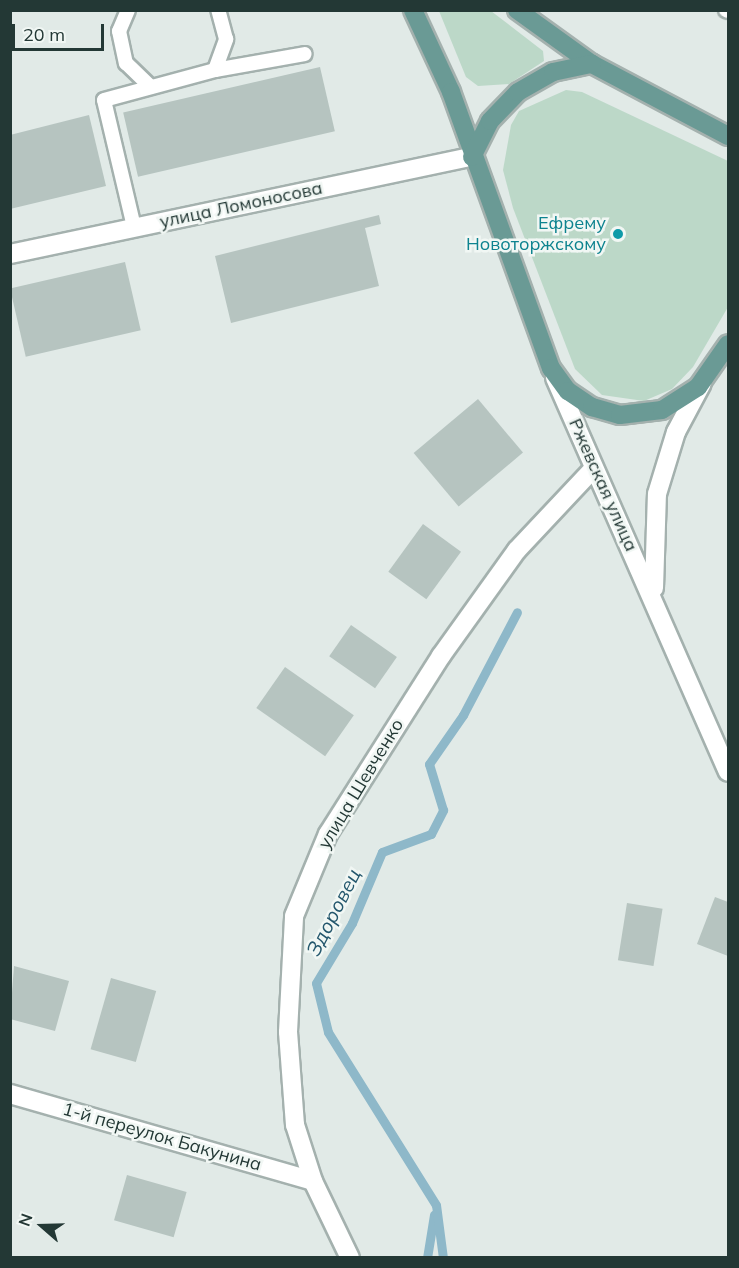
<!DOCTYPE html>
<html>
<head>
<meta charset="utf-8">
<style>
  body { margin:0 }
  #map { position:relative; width:739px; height:1268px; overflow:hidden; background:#e1eae7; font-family:Mulish,sans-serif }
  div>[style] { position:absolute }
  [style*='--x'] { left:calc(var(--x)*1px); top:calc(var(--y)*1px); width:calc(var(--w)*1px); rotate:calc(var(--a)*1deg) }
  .green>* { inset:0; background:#bcd8c8 }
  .stream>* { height:9px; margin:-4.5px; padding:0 4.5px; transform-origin:4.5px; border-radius:4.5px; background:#8eb8c9 }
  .building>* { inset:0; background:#b6c4c0; transform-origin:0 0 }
  .roads { filter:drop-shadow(2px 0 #a4b1ae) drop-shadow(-2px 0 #a4b1ae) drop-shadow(0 2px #a4b1ae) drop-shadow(0 -2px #a4b1ae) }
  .lane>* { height:14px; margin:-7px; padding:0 7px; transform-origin:7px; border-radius:7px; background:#fff }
  .street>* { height:18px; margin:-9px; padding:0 9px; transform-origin:9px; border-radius:9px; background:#fff }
  .secondary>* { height:18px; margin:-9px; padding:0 9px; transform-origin:9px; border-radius:9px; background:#fff }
  .primary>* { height:18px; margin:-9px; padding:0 9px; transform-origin:9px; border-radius:9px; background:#6a9a95 }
  .dots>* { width:16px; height:16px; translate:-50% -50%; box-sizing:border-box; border:3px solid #f1f7f4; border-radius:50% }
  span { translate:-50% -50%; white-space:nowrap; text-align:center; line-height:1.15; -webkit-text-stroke:5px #f1f7f4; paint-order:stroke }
  .street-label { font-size:18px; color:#233835 }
  .culture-label { font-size:18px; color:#0d838f }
  .right { translate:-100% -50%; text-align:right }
  .water-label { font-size:20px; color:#24576d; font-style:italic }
  .frame { position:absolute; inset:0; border:12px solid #233835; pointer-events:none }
  .north { position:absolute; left:12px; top:1196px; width:60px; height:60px; -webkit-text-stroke:4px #f1f7f4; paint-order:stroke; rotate:290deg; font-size:16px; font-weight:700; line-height:24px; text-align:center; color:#233835 }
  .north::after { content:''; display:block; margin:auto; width:21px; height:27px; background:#233835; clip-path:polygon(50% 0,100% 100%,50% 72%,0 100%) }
  .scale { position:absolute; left:12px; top:24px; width:92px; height:27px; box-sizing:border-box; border:3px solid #233835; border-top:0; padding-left:8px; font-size:18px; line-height:21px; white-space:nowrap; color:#233835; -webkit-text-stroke:4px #f1f7f4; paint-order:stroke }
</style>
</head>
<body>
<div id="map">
  <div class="green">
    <div style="clip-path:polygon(439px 11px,491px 11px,543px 51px,544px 61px,509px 84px,478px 86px,466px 77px)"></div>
    <div style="clip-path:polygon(566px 90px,582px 92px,728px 161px,728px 307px,693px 367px,672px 389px,644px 401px,602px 395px,575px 369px,513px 208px,503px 170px,511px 125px,519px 111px)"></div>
  </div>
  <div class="stream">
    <div style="--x:427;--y:1258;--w:44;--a:-80.8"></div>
    <div style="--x:443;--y:1258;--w:53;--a:-97.5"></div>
    <div style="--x:436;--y:1205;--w:204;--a:-122"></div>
    <div style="--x:328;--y:1032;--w:50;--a:-103.8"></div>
    <div style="--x:316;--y:983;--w:70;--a:-59"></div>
    <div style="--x:352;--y:923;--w:77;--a:-67.1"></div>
    <div style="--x:382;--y:852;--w:52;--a:-20.2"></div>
    <div style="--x:431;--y:834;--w:27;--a:-63"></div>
    <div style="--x:443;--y:810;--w:48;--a:-106.9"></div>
    <div style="--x:429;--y:764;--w:60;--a:-55.2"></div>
    <div style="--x:463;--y:715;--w:116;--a:-62.3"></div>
  </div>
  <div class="building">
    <div style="left:320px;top:67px;width:66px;height:202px;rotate:77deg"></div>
    <div style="clip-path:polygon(89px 115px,106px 186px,10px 209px,10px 135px)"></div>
    <div style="clip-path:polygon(379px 215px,381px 224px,365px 228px,379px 286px,231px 323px,215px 256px)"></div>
    <div style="left:125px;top:262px;width:70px;height:118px;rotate:77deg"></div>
    <div style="left:478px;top:399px;width:70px;height:84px;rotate:50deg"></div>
    <div style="left:423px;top:524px;width:47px;height:59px;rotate:36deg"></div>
    <div style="left:351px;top:625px;width:56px;height:38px;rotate:35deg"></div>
    <div style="left:285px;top:667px;width:84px;height:50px;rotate:35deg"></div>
    <div style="clip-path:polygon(715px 897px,728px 902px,728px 956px,697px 944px)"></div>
    <div style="left:627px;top:903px;width:36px;height:58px;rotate:9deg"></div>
    <div style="clip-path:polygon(14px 966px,69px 981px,55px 1031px,10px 1019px)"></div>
    <div style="left:111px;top:978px;width:47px;height:74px;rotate:16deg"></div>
    <div style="left:127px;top:1175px;width:62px;height:47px;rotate:16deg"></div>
  </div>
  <div class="roads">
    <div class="lane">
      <div style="--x:128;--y:10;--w:23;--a:113"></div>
      <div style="--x:119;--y:31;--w:33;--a:78"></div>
      <div style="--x:126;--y:63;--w:32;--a:44"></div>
      <div style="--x:726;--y:10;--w:2;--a:27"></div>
      <div style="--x:215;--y:70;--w:91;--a:-10.1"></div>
      <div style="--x:134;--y:227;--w:130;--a:-103.3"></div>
      <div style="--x:104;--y:100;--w:115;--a:-15.1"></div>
      <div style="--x:215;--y:70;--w:33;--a:-70"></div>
      <div style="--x:226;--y:39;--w:30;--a:-105"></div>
    </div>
    <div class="street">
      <div style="--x:10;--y:254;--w:472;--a:-11.9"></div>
      <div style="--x:10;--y:1094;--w:315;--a:16"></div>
      <div style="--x:350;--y:1258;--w:85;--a:-115.7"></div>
      <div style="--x:313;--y:1181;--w:59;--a:-107.8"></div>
      <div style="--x:295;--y:1125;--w:93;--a:-94.3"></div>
      <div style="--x:288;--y:1032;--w:116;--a:-87"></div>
      <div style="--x:294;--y:916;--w:89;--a:-67.5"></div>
      <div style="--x:328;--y:834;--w:211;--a:-57.6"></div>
      <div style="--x:441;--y:656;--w:130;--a:-54.4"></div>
      <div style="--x:517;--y:550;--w:112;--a:-46.8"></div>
    </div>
    <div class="secondary">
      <div style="--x:555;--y:378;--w:430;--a:66.3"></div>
      <div style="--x:654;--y:588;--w:94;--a:-88.2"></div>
      <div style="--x:657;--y:494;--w:65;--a:-73"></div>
      <div style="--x:676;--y:432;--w:55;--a:-62"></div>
    </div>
    <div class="primary">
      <div style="--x:413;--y:10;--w:90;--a:65.1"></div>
      <div style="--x:451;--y:92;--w:294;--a:70.1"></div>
      <div style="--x:551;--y:368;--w:29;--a:54"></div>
      <div style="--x:568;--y:391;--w:29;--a:34"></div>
      <div style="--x:592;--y:407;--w:29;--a:16"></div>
      <div style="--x:620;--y:415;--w:42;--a:-6.8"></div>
      <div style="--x:662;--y:410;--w:43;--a:-32.6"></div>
      <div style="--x:698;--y:387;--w:52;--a:-55.1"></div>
      <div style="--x:517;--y:10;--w:92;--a:35.8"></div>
      <div style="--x:592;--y:64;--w:154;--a:27.9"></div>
      <div style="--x:472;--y:157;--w:40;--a:-63.4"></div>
      <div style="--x:490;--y:121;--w:40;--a:-46"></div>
      <div style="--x:518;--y:92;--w:40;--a:-29.7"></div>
      <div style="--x:553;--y:72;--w:40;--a:-12"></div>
    </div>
  </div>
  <div class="dots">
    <div style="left:618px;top:234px;background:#0f9aa8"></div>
  </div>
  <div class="street-label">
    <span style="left:241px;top:205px;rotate:-12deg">улица Ломоносова</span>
    <span style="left:603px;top:485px;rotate:66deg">Ржевская улица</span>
    <span style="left:361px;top:784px;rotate:-59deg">улица Шевченко</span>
    <span style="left:162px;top:1137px;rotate:16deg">1-й переулок Бакунина</span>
  </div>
  <div class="culture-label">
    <span class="right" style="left:606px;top:234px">Ефрему<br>Новоторжскому</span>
  </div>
  <div class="water-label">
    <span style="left:333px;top:912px;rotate:-63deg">Здоровец</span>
  </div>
  <div class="frame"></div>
  <div class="north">N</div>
  <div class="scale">20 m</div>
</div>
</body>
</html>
